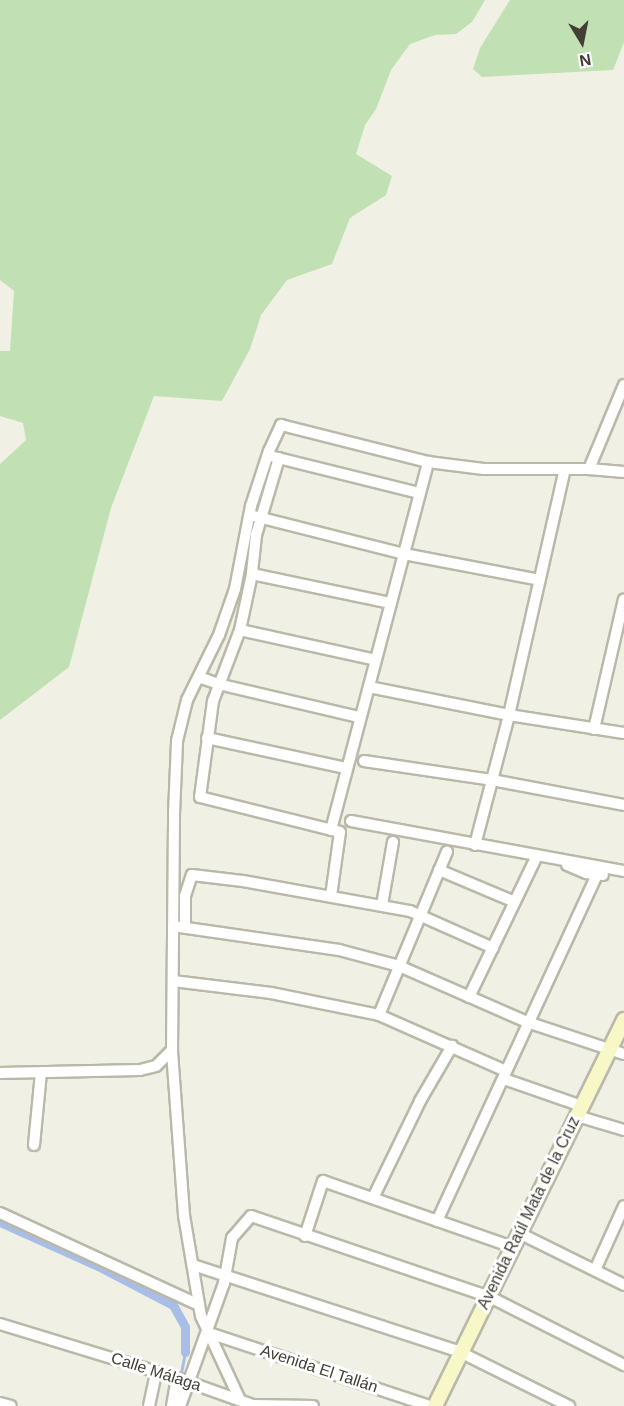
<!DOCTYPE html>
<html>
<head>
<meta charset="utf-8">
<style>
  body { margin:0 }
  #map { position:relative; width:624px; height:1406px; overflow:hidden; background:#f0f0e5; font-family:Helvetica,sans-serif }
  div>[style] { position:absolute }
  [style*='--x'] { left:calc(var(--x)*1px); top:calc(var(--y)*1px); width:calc(var(--w)*1px); rotate:calc(var(--a)*1deg) }
  .green>* { inset:0; background:#c1e0b3 }
  .stream>* { height:3px; margin:-1.5px; padding:0 1.5px; transform-origin:1.5px; border-radius:1.5px; background:#a8bee6 }
  .canal>* { height:9px; margin:-4.5px; padding:0 4.5px; transform-origin:4.5px; border-radius:4.5px; background:#a8bee6 }
  .roads { filter:drop-shadow(2px 0 #bab9a9) drop-shadow(-2px 0 #bab9a9) drop-shadow(0 2px #bab9a9) drop-shadow(0 -2px #bab9a9) }
  .street>* { height:10px; margin:-5px; padding:0 5px; transform-origin:5px; border-radius:5px; background:#fff }
  .secondary>* { height:14px; margin:-7px; padding:0 7px; transform-origin:7px; border-radius:7px; background:#f7f7c8 }
  span { translate:-50% -50%; white-space:nowrap; text-align:center; line-height:1.15; -webkit-text-stroke:6px #fff; paint-order:stroke }
  .street-label { font-size:16px; color:#424036 }
  .north { position:absolute; left:552px; top:12px; width:60px; height:60px; -webkit-text-stroke:4px #fff; paint-order:stroke; rotate:170deg; font-size:16px; font-weight:700; line-height:24px; text-align:center; color:#424036 }
  .north::after { content:''; display:block; margin:auto; width:21px; height:27px; background:#424036; clip-path:polygon(50% 0,100% 100%,50% 72%,0 100%) }
</style>
</head>
<body>
<div id="map">
  <div class="green">
    <div style="clip-path:polygon(0 0,485px 0,472px 22px,456px 34px,435px 35px,410px 44px,391px 70px,376px 109px,365px 125px,356px 154px,392px 176px,386px 195px,350px 218px,332px 264px,287px 280px,261px 315px,250px 349px,222px 401px,154px 396px,111px 508px,69px 667px,0 720px,0 464px,26px 440px,23px 423px,0 416px,0 351px,10px 351px,14px 291px,0 280px)"></div>
    <div style="clip-path:polygon(510px 0,624px 0,624px 42px,613px 70px,482px 77px,473px 69px,480px 48px)"></div>
  </div>
  <div class="stream">
    <div style="--x:180;--y:1378;--w:26;--a:-79"></div>
  </div>
  <div class="canal">
    <div style="--x:0;--y:1222;--w:107;--a:24.2"></div>
    <div style="--x:98;--y:1266;--w:85;--a:27.5"></div>
    <div style="--x:173;--y:1305;--w:25;--a:61"></div>
    <div style="--x:185;--y:1327;--w:25;--a:90"></div>
  </div>
  <div class="roads">
    <div class="street">
      <div style="--x:274;--y:457;--w:149;--a:13.9"></div>
      <div style="--x:279;--y:458;--w:80;--a:106.6"></div>
      <div style="--x:256;--y:535;--w:39;--a:96"></div>
      <div style="--x:252;--y:574;--w:57;--a:102.1"></div>
      <div style="--x:240;--y:630;--w:76;--a:110.8"></div>
      <div style="--x:213;--y:701;--w:97;--a:97.7"></div>
      <div style="--x:200;--y:797;--w:144;--a:14"></div>
      <div style="--x:340;--y:832;--w:65;--a:98"></div>
      <div style="--x:589;--y:469;--w:91;--a:-67.4"></div>
      <div style="--x:254;--y:516;--w:155;--a:14.2"></div>
      <div style="--x:404;--y:554;--w:138;--a:10.8"></div>
      <div style="--x:252;--y:574;--w:142;--a:11.8"></div>
      <div style="--x:240;--y:630;--w:139;--a:12.4"></div>
      <div style="--x:199;--y:677;--w:20;--a:20"></div>
      <div style="--x:218;--y:684;--w:145;--a:13.2"></div>
      <div style="--x:369;--y:687;--w:143;--a:11.3"></div>
      <div style="--x:509;--y:715;--w:116;--a:8.9"></div>
      <div style="--x:594;--y:729;--w:133;--a:-77"></div>
      <div style="--x:207;--y:738;--w:142;--a:12.2"></div>
      <div style="--x:364;--y:761;--w:129;--a:8.4"></div>
      <div style="--x:492;--y:780;--w:134;--a:10.7"></div>
      <div style="--x:351;--y:821;--w:278;--a:10.4"></div>
      <div style="--x:331;--y:830;--w:381;--a:-75.2"></div>
      <div style="--x:475;--y:845;--w:134;--a:-75.3"></div>
      <div style="--x:509;--y:715;--w:252;--a:-77.2"></div>
      <div style="--x:567;--y:865;--w:21;--a:23"></div>
      <div style="--x:586;--y:873;--w:17;--a:7"></div>
      <div style="--x:439;--y:870;--w:82;--a:22.8"></div>
      <div style="--x:382;--y:905;--w:64;--a:-80.1"></div>
      <div style="--x:173;--y:926;--w:168;--a:8.2"></div>
      <div style="--x:339;--y:950;--w:62;--a:14.9"></div>
      <div style="--x:399;--y:966;--w:140;--a:23.6"></div>
      <div style="--x:527;--y:1022;--w:102;--a:18.3"></div>
      <div style="--x:185;--y:928;--w:32;--a:-90"></div>
      <div style="--x:185;--y:896;--w:22;--a:-72"></div>
      <div style="--x:192;--y:875;--w:51;--a:6.7"></div>
      <div style="--x:243;--y:881;--w:170;--a:10.2"></div>
      <div style="--x:410;--y:911;--w:91;--a:24"></div>
      <div style="--x:173;--y:981;--w:99;--a:7"></div>
      <div style="--x:271;--y:993;--w:110;--a:11.5"></div>
      <div style="--x:379;--y:1015;--w:139;--a:23.8"></div>
      <div style="--x:469;--y:997;--w:152;--a:-64.3"></div>
      <div style="--x:379;--y:1015;--w:177;--a:-67.4"></div>
      <div style="--x:0;--y:1073;--w:140;--a:-1.2"></div>
      <div style="--x:140;--y:1070;--w:16;--a:-14"></div>
      <div style="--x:156;--y:1066;--w:23;--a:-45"></div>
      <div style="--x:504;--y:1079;--w:83;--a:19.1"></div>
      <div style="--x:577;--y:1116;--w:49;--a:16.6"></div>
      <div style="--x:34;--y:1145;--w:73;--a:-84.5"></div>
      <div style="--x:373;--y:1198;--w:108;--a:-64.1"></div>
      <div style="--x:420;--y:1101;--w:64;--a:-59.8"></div>
      <div style="--x:0;--y:1213;--w:219;--a:24.8"></div>
      <div style="--x:437;--y:1221;--w:381;--a:-65.2"></div>
      <div style="--x:519;--y:1233;--w:117;--a:26.3"></div>
      <div style="--x:305;--y:1236;--w:58;--a:-71.9"></div>
      <div style="--x:323;--y:1181;--w:200;--a:19.2"></div>
      <div style="--x:193;--y:1265;--w:281;--a:18"></div>
      <div style="--x:460;--y:1352;--w:122;--a:26.4"></div>
      <div style="--x:595;--y:1270;--w:70;--a:-65.6"></div>
      <div style="--x:0;--y:1324;--w:185;--a:17"></div>
      <div style="--x:177;--y:1378;--w:81;--a:19.6"></div>
      <div style="--x:253;--y:1405;--w:60;--a:1"></div>
      <div style="--x:209;--y:1333;--w:233;--a:18.3"></div>
      <div style="--x:240;--y:1400;--w:93;--a:-114.9"></div>
      <div style="--x:201;--y:1316;--w:102;--a:-99.6"></div>
      <div style="--x:184;--y:1215;--w:165;--a:-94.2"></div>
      <div style="--x:172;--y:1050;--w:236;--a:-89.5"></div>
      <div style="--x:174;--y:814;--w:73;--a:-87.6"></div>
      <div style="--x:177;--y:741;--w:42;--a:-76.3"></div>
      <div style="--x:187;--y:700;--w:72;--a:-63.8"></div>
      <div style="--x:219;--y:635;--w:49;--a:-70.8"></div>
      <div style="--x:235;--y:589;--w:85;--a:-79.1"></div>
      <div style="--x:251;--y:506;--w:58;--a:-71.9"></div>
      <div style="--x:269;--y:451;--w:29;--a:-65"></div>
      <div style="--x:281;--y:425;--w:152;--a:14.1"></div>
      <div style="--x:428;--y:462;--w:56;--a:7.1"></div>
      <div style="--x:484;--y:469;--w:105;--a:0"></div>
      <div style="--x:589;--y:469;--w:35;--a:5"></div>
      <div style="--x:0;--y:1403;--w:11;--a:15"></div>
      <div style="--x:149;--y:1406;--w:35;--a:-78"></div>
      <div style="--x:172;--y:1406;--w:28;--a:-80"></div>
      <div style="--x:180;--y:1406;--w:131;--a:-70.3"></div>
      <div style="--x:224;--y:1283;--w:46;--a:-79.9"></div>
      <div style="--x:232;--y:1238;--w:29;--a:-49"></div>
      <div style="--x:251;--y:1216;--w:250;--a:18.7"></div>
      <div style="--x:488;--y:1296;--w:153;--a:26.9"></div>
    </div>
    <div class="secondary">
      <div style="--x:435;--y:1406;--w:430;--a:-63.9"></div>
    </div>
  </div>
  <div class="street-label">
    <span style="left:529px;top:1213px;rotate:-64deg">Avenida Raúl Mata de la Cruz</span>
    <span style="left:319px;top:1369px;rotate:18deg">Avenida El Tallán</span>
    <span style="left:156px;top:1372px;rotate:18deg">Calle Málaga</span>
  </div>
  <div class="north">N</div>
</div>
</body>
</html>
